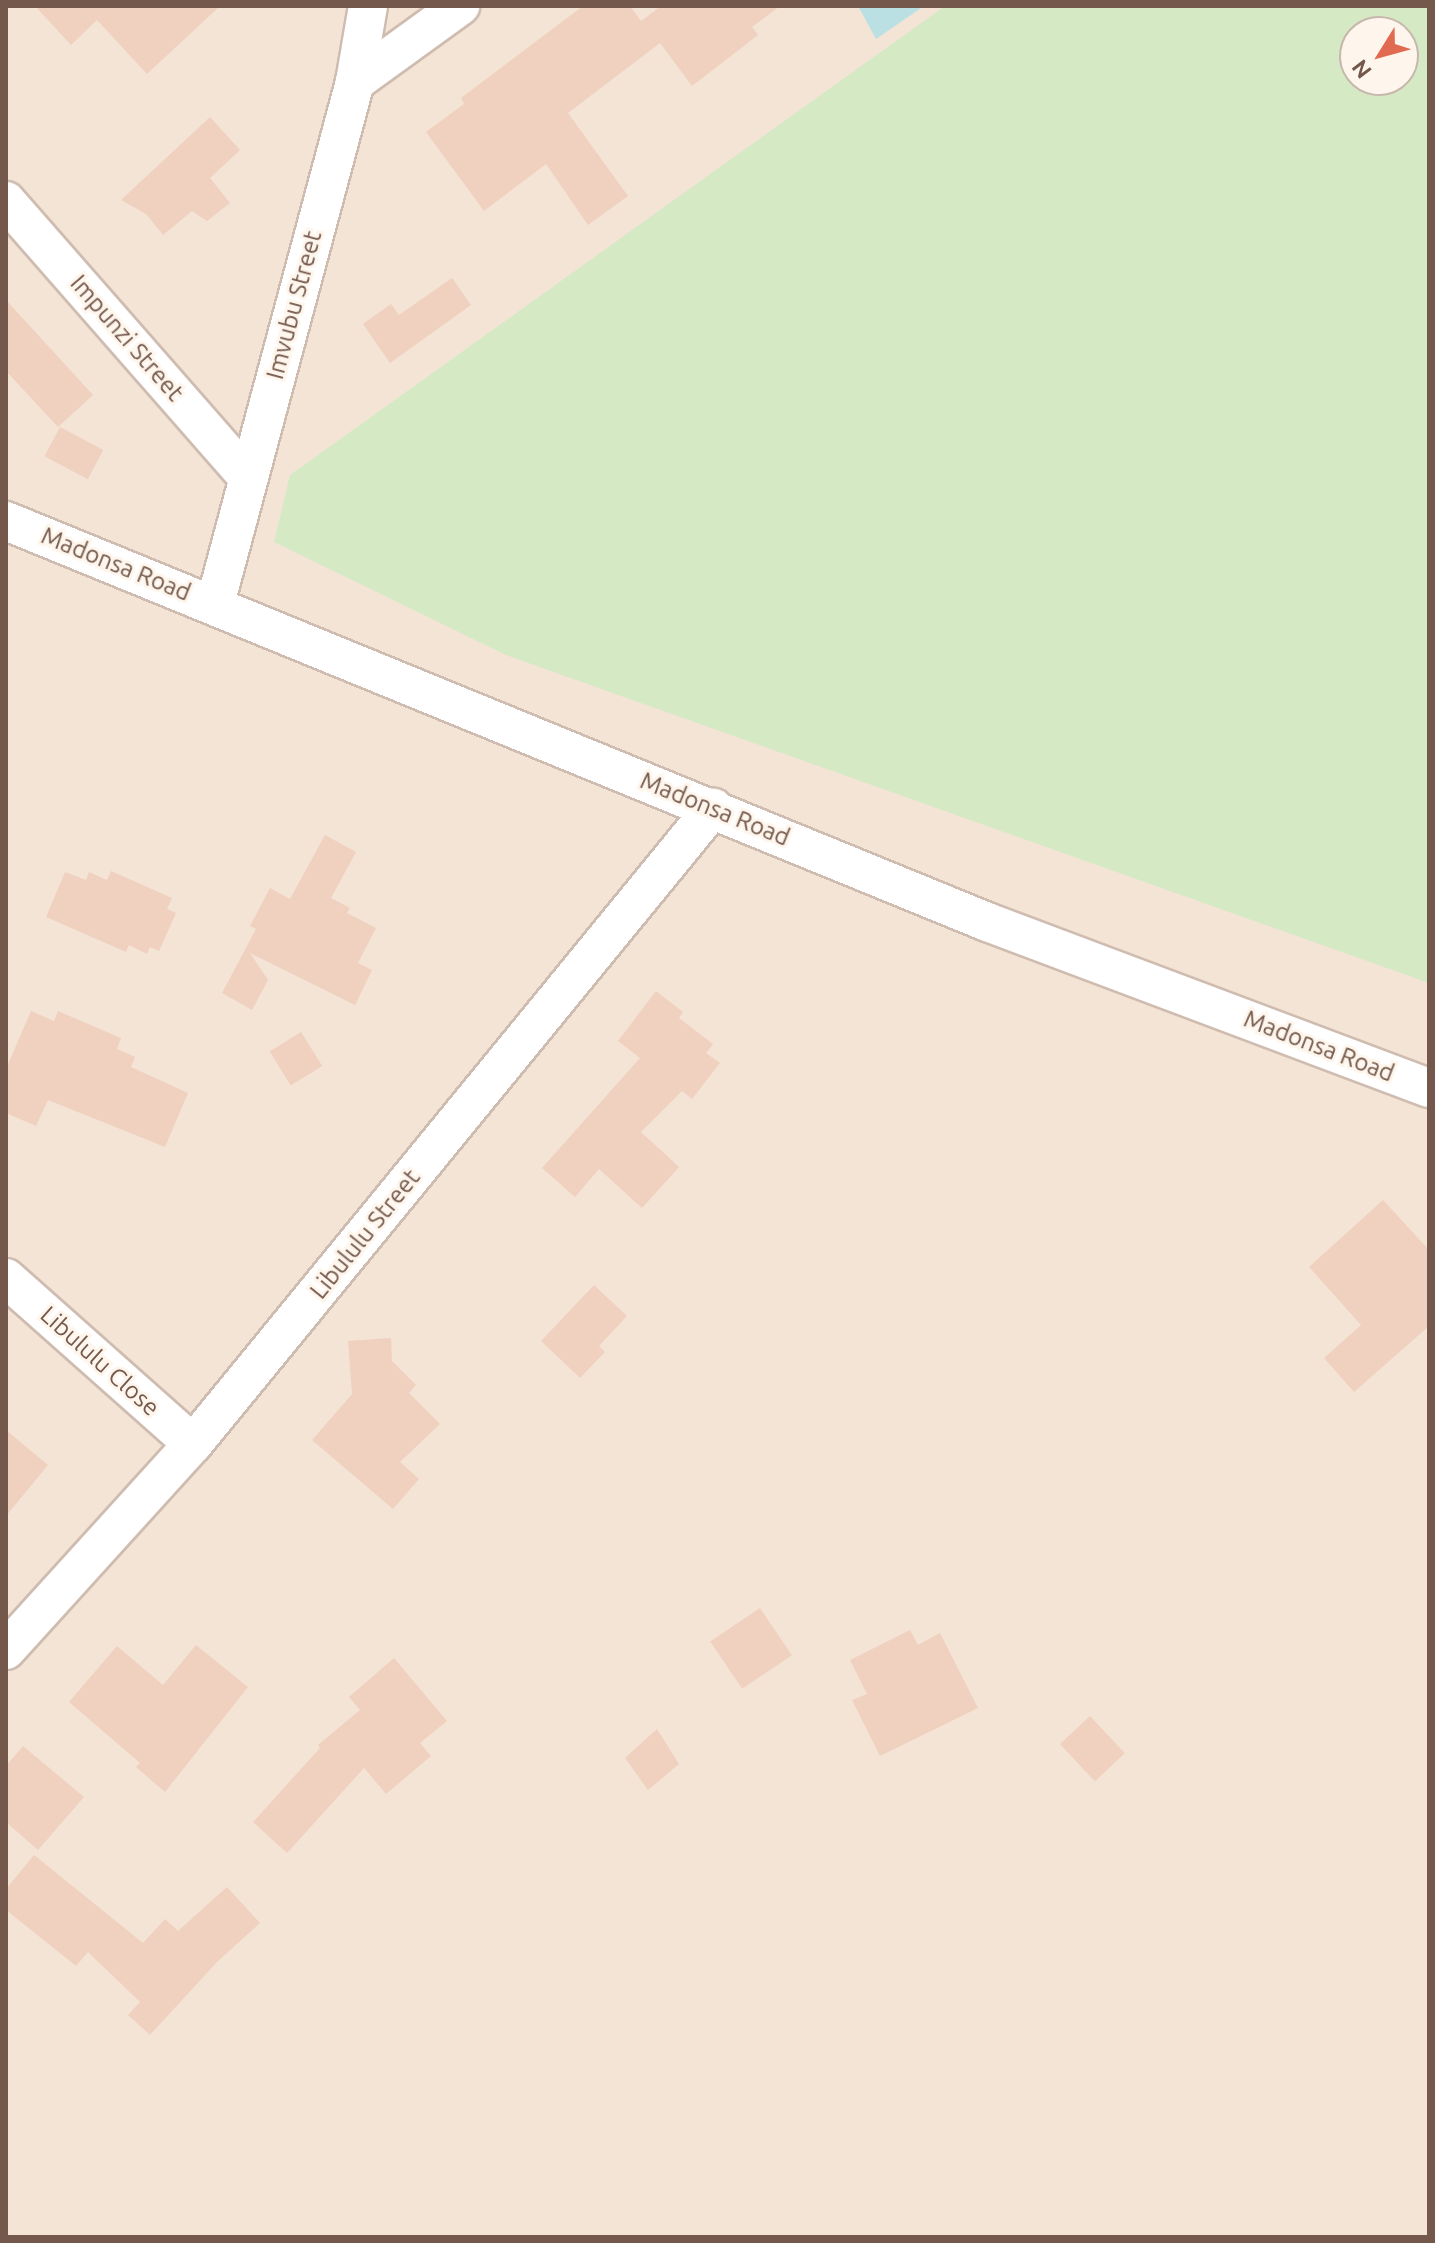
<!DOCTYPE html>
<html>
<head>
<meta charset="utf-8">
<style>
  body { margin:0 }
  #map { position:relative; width:1435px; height:2243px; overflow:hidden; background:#fbf2e6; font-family:Ubuntu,sans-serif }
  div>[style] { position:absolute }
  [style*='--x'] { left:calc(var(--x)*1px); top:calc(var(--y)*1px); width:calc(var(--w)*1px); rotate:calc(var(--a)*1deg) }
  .residential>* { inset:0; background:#f3e4d5 }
  .green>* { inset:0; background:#d5e9c5 }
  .water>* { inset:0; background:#bbe0e4 }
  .building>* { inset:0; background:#f0d0bf; transform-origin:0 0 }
  .roads { filter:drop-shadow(2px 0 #cfbcb0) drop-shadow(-2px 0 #cfbcb0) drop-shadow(0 2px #cfbcb0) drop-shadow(0 -2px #cfbcb0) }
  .minor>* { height:38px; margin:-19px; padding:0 19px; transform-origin:19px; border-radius:19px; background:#fff }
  span { translate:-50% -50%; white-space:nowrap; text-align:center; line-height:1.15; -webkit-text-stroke:6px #fef6ec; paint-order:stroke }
  .street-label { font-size:24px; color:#74584c }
  .frame { position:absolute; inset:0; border:8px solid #74584c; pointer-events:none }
  .north { position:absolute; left:1339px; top:16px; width:80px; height:80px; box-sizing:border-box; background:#fef6ec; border:2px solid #c7b7ac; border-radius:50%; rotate:233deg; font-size:22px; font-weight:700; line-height:32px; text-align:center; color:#74584c }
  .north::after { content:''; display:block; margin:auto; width:28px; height:36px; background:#e06b50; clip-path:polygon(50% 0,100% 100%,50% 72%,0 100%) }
</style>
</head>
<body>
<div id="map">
  <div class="residential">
    <div style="clip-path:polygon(evenodd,6px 6px,1429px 6px,1429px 2237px,6px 2237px,6px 6px,1355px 32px,1403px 32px,1403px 80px,1355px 80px,1355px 32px)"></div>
  </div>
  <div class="green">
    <div style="clip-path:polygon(evenodd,945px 6px,1429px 6px,1429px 983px,506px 655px,274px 542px,290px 475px,945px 6px,1355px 32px,1403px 32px,1403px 80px,1355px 80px,1355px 32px)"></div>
  </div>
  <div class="water">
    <div style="clip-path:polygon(858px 6px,924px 6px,876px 39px)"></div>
  </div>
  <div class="building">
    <div style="clip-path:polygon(35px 6px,220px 6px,147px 74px,97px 20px,71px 45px)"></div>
    <div style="clip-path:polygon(583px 6px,630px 6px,641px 21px,661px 6px,780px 6px,752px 27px,758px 35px,692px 86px,660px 43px,568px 113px,628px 196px,588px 225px,546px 164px,484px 211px,426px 132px,464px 104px,461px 98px)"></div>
    <div style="clip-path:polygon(210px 117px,240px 150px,210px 178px,230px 203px,207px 221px,192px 211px,163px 235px,146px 214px,121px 200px)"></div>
    <div style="clip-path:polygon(452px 278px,471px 305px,390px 363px,363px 324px,391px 304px,399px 315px)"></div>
    <div style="clip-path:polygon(6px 300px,93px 395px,58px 427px,6px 371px)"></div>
    <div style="left:60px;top:427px;width:49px;height:33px;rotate:28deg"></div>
    <div style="clip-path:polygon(325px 835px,356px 852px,331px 898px,350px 908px,347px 913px,376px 928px,358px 963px,372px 970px,355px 1005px,250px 953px,268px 980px,252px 1010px,222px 993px,256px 929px,250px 926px,270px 888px,290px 899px)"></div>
    <div style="clip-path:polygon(111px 871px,172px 898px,167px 909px,176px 913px,159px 951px,150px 947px,147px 954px,129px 945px,126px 952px,46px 917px,65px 872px,86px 880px,89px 872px,107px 880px)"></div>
    <div style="clip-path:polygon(656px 991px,683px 1012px,679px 1018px,713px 1044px,706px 1053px,720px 1063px,692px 1099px,682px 1091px,641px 1132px,679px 1167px,642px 1208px,599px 1169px,575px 1197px,542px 1168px,640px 1058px,618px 1041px)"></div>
    <div style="clip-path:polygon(31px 1011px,54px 1021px,58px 1011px,121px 1038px,117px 1049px,135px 1057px,131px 1067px,188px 1093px,165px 1147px,48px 1100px,36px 1126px,6px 1113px,6px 1069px)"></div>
    <div style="left:301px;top:1032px;width:40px;height:37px;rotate:58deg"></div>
    <div style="clip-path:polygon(1383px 1200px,1429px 1250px,1429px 1326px,1354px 1392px,1324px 1358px,1361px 1325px,1309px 1267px)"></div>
    <div style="clip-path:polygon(594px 1285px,627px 1316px,599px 1346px,605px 1352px,580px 1378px,541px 1341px)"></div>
    <div style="clip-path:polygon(391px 1338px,392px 1361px,416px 1385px,409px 1393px,440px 1424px,400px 1462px,419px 1479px,393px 1509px,312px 1440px,352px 1394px,348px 1341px)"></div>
    <div style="clip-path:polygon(6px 1430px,48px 1465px,6px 1516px)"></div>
    <div style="left:760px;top:1608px;width:57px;height:60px;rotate:56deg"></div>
    <div style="clip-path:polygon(910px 1630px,918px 1645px,940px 1633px,978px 1708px,880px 1756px,852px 1700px,867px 1694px,850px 1660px)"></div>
    <div style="clip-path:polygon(196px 1645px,248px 1687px,165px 1792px,136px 1767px,140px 1763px,69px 1702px,117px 1646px,163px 1685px)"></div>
    <div style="clip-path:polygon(394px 1658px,447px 1721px,420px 1743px,431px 1756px,386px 1794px,364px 1768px,287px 1853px,253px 1822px,320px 1748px,318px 1745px,360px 1710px,349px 1697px)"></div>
    <div style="left:1090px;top:1716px;width:51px;height:41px;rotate:47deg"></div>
    <div style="clip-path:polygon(657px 1729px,679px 1764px,648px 1790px,625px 1758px)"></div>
    <div style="clip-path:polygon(23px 1746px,84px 1797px,38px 1850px,6px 1822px,6px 1766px)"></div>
    <div style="clip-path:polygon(34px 1855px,143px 1943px,165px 1919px,178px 1931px,227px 1887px,260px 1923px,217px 1962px,150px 2035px,128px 2015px,140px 2002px,88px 1952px,76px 1966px,6px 1910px,6px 1889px)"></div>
  </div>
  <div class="roads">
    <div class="minor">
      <div style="--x:355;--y:82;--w:130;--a:-35.9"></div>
      <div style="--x:6;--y:201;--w:366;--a:48.8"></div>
      <div style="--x:6;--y:521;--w:1060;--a:22.23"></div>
      <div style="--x:987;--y:922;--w:472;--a:20.6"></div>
      <div style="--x:215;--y:604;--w:540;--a:-74.99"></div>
      <div style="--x:355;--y:82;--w:77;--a:-80.3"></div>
      <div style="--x:6;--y:1278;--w:250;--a:41.6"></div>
      <div style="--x:6;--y:1650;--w:278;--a:-47.8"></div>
      <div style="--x:193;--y:1444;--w:822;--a:-50.73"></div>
    </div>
  </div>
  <div class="street-label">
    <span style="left:294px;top:305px;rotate:-75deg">Imvubu Street</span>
    <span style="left:127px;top:338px;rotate:49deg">Impunzi Street</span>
    <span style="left:116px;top:564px;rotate:22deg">Madonsa Road</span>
    <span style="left:715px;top:809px;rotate:22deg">Madonsa Road</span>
    <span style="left:1319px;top:1046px;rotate:21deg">Madonsa Road</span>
    <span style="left:365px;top:1234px;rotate:-51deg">Libululu Street</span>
    <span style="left:100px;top:1361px;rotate:42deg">Libululu Close</span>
  </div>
  <div class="frame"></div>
  <div class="north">N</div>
</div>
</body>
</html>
